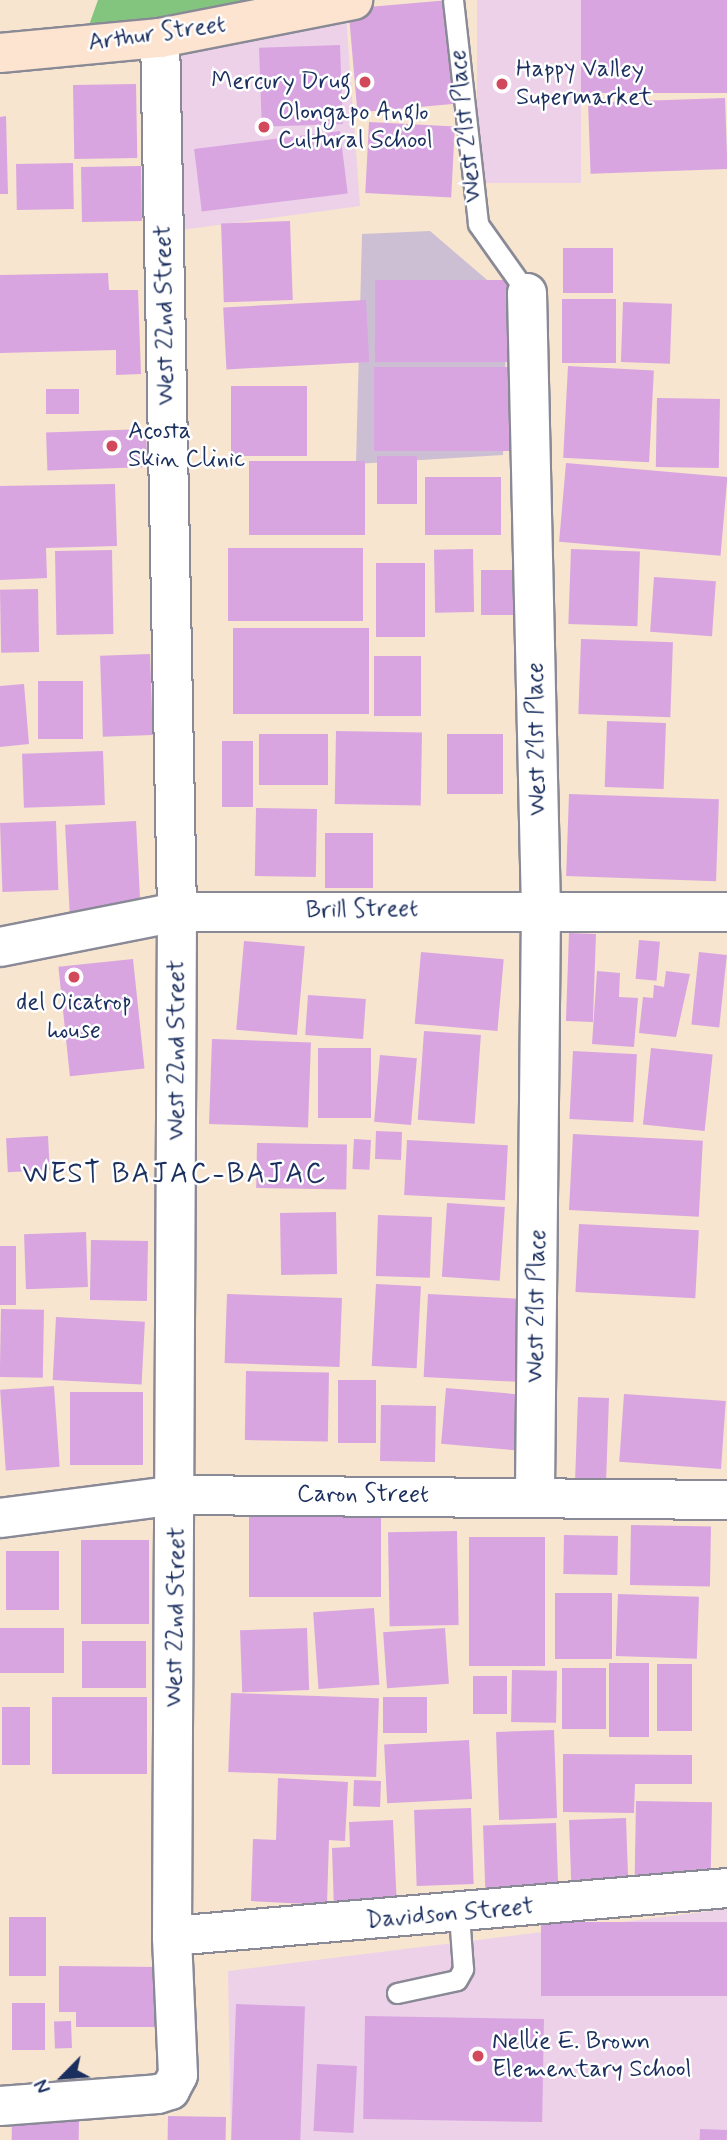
<!DOCTYPE html>
<html>
<head>
<meta charset="utf-8">
<style>
  body { margin:0 }
  #map { position:relative; width:727px; height:2140px; overflow:hidden; background:#f7e5cf; font-family:Mynerve,sans-serif }
  div>[style] { position:absolute }
  [style*='--x'] { left:calc(var(--x)*1px); top:calc(var(--y)*1px); width:calc(var(--w)*1px); rotate:calc(var(--a)*1deg) }
  .built>* { inset:0; background:#edd1e9; transform-origin:0 0 }
  .industrial>* { inset:0; background:#ccbfd4 }
  .green>* { inset:0; background:#83c57e }
  .building>* { inset:0; background:#d8a5e1; transform-origin:0 0 }
  .roads { filter:drop-shadow(2px 0 #898a96) drop-shadow(-2px 0 #898a96) drop-shadow(0 2px #898a96) drop-shadow(0 -2px #898a96) }
  .lane>* { height:19px; margin:-9.5px; padding:0 9.5px; transform-origin:9.5px; border-radius:9.5px; background:#fff }
  .street>* { height:38px; margin:-19px; padding:0 19px; transform-origin:19px; border-radius:19px; background:#fff }
  .secondary>* { height:38px; margin:-19px; padding:0 19px; transform-origin:19px; border-radius:19px; background:#fde4d1 }
  .dots>* { width:19px; height:19px; translate:-50% -50%; box-sizing:border-box; border:4px solid #fff; border-radius:50% }
  span { translate:-50% -50%; white-space:nowrap; text-align:center; line-height:1.15; -webkit-text-stroke:5px #fff; paint-order:stroke }
  .street-label { font-size:24px; color:#1b2f5e }
  .poi-label { font-size:24px; color:#1b2f5e }
  .left { translate:0 -50%; text-align:left }
  .right { translate:-100% -50%; text-align:right }
  .quarter-label { font-size:28px; color:#1b2f5e; letter-spacing:2px }
  .north { position:absolute; left:28px; top:2042px; width:70px; height:70px; -webkit-text-stroke:5px #fff; paint-order:stroke; rotate:245deg; font-size:19px; font-weight:700; line-height:28px; text-align:center; color:#1b2f5e }
  .north::after { content:''; display:block; margin:auto; width:24px; height:32px; background:#1b2f5e; clip-path:polygon(50% 0,100% 100%,50% 72%,0 100%) }
</style>
</head>
<body>
<div id="map">
  <div class="built">
    <div style="left:477px;top:0;width:104px;height:183px"></div>
    <div style="clip-path:polygon(346px 15px,360px 206px,173px 231px,174px 47px)"></div>
    <div style="clip-path:polygon(727px 1909px,727px 2140px,231px 2140px,228px 1971px)"></div>
  </div>
  <div class="industrial">
    <div style="clip-path:polygon(430px 231px,507px 297px,503px 455px,356px 464px,362px 234px)"></div>
  </div>
  <div class="green">
    <div style="clip-path:polygon(98px 0,294px 0,83px 42px)"></div>
  </div>
  <div class="building">
    <div style="left:449px;top:0;width:104px;height:101px;rotate:85deg"></div>
    <div style="left:581px;top:0;width:146px;height:93px"></div>
    <div style="left:340px;top:45px;width:79px;height:81px;rotate:88deg"></div>
    <div style="left:136px;top:84px;width:74px;height:63px;rotate:89deg"></div>
    <div style="left:725px;top:98px;width:71px;height:137px;rotate:88deg"></div>
    <div style="clip-path:polygon(6px 116px,8px 194px,0 194px,0 117px)"></div>
    <div style="left:369px;top:122px;width:86px;height:71px;rotate:3deg"></div>
    <div style="left:340px;top:131px;width:63px;height:147px;rotate:83deg"></div>
    <div style="left:73px;top:163px;width:46px;height:57px;rotate:89deg"></div>
    <div style="left:141px;top:166px;width:55px;height:60px;rotate:89deg"></div>
    <div style="left:290px;top:221px;width:79px;height:69px;rotate:88deg"></div>
    <div style="left:563px;top:248px;width:50px;height:45px"></div>
    <div style="clip-path:polygon(108px 273px,109px 290px,138px 290px,141px 374px,116px 375px,116px 350px,0 353px,0 275px)"></div>
    <div style="left:375px;top:280px;width:134px;height:82px"></div>
    <div style="left:562px;top:299px;width:54px;height:64px"></div>
    <div style="left:366px;top:300px;width:62px;height:143px;rotate:87deg"></div>
    <div style="left:623px;top:302px;width:49px;height:60px;rotate:2deg"></div>
    <div style="left:568px;top:366px;width:86px;height:92px;rotate:3deg"></div>
    <div style="left:374px;top:367px;width:146px;height:84px"></div>
    <div style="left:231px;top:386px;width:76px;height:70px"></div>
    <div style="left:46px;top:389px;width:33px;height:25px"></div>
    <div style="left:657px;top:398px;width:63px;height:69px;rotate:1deg"></div>
    <div style="left:146px;top:429px;width:38px;height:100px;rotate:88deg"></div>
    <div style="left:377px;top:456px;width:40px;height:48px"></div>
    <div style="left:249px;top:461px;width:116px;height:74px"></div>
    <div style="left:566px;top:463px;width:162px;height:79px;rotate:5deg"></div>
    <div style="left:425px;top:477px;width:76px;height:58px"></div>
    <div style="clip-path:polygon(115px 484px,117px 546px,46px 548px,47px 578px,0 580px,0 486px)"></div>
    <div style="left:228px;top:548px;width:135px;height:73px"></div>
    <div style="left:473px;top:549px;width:63px;height:39px;rotate:89deg"></div>
    <div style="left:571px;top:549px;width:69px;height:75px;rotate:2deg"></div>
    <div style="left:112px;top:550px;width:84px;height:57px;rotate:89deg"></div>
    <div style="left:376px;top:563px;width:49px;height:74px"></div>
    <div style="left:481px;top:570px;width:37px;height:45px"></div>
    <div style="left:654px;top:577px;width:62px;height:55px;rotate:4deg"></div>
    <div style="left:38px;top:589px;width:63px;height:38px;rotate:89deg"></div>
    <div style="left:233px;top:628px;width:136px;height:86px"></div>
    <div style="left:581px;top:639px;width:92px;height:75px;rotate:2deg"></div>
    <div style="left:150px;top:654px;width:81px;height:50px;rotate:88deg"></div>
    <div style="left:374px;top:656px;width:47px;height:60px"></div>
    <div style="left:38px;top:681px;width:45px;height:58px"></div>
    <div style="clip-path:polygon(24px 684px,29px 744px,0 747px,0 686px)"></div>
    <div style="left:607px;top:721px;width:59px;height:66px;rotate:2deg"></div>
    <div style="left:336px;top:731px;width:86px;height:73px;rotate:1deg"></div>
    <div style="left:259px;top:734px;width:69px;height:51px"></div>
    <div style="left:447px;top:734px;width:56px;height:60px"></div>
    <div style="left:222px;top:741px;width:31px;height:66px"></div>
    <div style="left:103px;top:751px;width:54px;height:81px;rotate:88deg"></div>
    <div style="left:569px;top:794px;width:150px;height:82px;rotate:2deg"></div>
    <div style="left:256px;top:808px;width:61px;height:68px;rotate:1deg"></div>
    <div style="left:56px;top:821px;width:69px;height:56px;rotate:88deg"></div>
    <div style="left:136px;top:821px;width:90px;height:71px;rotate:87deg"></div>
    <div style="left:325px;top:833px;width:48px;height:55px"></div>
    <div style="left:569px;top:933px;width:27px;height:88px;rotate:2deg"></div>
    <div style="left:639px;top:940px;width:21px;height:39px;rotate:5deg"></div>
    <div style="left:244px;top:941px;width:61px;height:89px;rotate:5deg"></div>
    <div style="left:421px;top:952px;width:83px;height:72px;rotate:5deg"></div>
    <div style="left:699px;top:952px;width:28px;height:73px;rotate:6deg"></div>
    <div style="left:133px;top:959px;width:110px;height:75px;rotate:84deg"></div>
    <div style="clip-path:polygon(597px 971px,620px 973px,619px 997px,638px 998px,634px 1047px,592px 1044px)"></div>
    <div style="clip-path:polygon(666px 971px,690px 974px,676px 1037px,639px 1033px,643px 997px,653px 998px,654px 985px,664px 987px)"></div>
    <div style="left:308px;top:995px;width:58px;height:40px;rotate:4deg"></div>
    <div style="left:424px;top:1031px;width:57px;height:89px;rotate:4deg"></div>
    <div style="left:212px;top:1039px;width:99px;height:85px;rotate:2deg"></div>
    <div style="left:318px;top:1048px;width:53px;height:70px"></div>
    <div style="left:651px;top:1048px;width:62px;height:77px;rotate:6deg"></div>
    <div style="left:573px;top:1051px;width:64px;height:68px;rotate:3deg"></div>
    <div style="left:380px;top:1055px;width:37px;height:67px;rotate:5deg"></div>
    <div style="left:376px;top:1131px;width:26px;height:28px;rotate:2deg"></div>
    <div style="left:573px;top:1134px;width:130px;height:76px;rotate:3deg"></div>
    <div style="left:48px;top:1136px;width:34px;height:42px;rotate:87deg"></div>
    <div style="left:354px;top:1139px;width:17px;height:30px;rotate:3deg"></div>
    <div style="left:407px;top:1140px;width:101px;height:55px;rotate:3deg"></div>
    <div style="left:257px;top:1143px;width:90px;height:45px;rotate:1deg"></div>
    <div style="left:447px;top:1203px;width:58px;height:74px;rotate:4deg"></div>
    <div style="left:336px;top:1212px;width:62px;height:56px;rotate:89deg"></div>
    <div style="left:378px;top:1215px;width:54px;height:61px;rotate:2deg"></div>
    <div style="left:579px;top:1224px;width:120px;height:68px;rotate:3deg"></div>
    <div style="left:86px;top:1232px;width:55px;height:62px;rotate:88deg"></div>
    <div style="left:91px;top:1240px;width:57px;height:60px;rotate:1deg"></div>
    <div style="left:0;top:1246px;width:16px;height:59px"></div>
    <div style="left:376px;top:1284px;width:45px;height:82px;rotate:3deg"></div>
    <div style="left:227px;top:1294px;width:115px;height:69px;rotate:2deg"></div>
    <div style="left:428px;top:1294px;width:93px;height:83px;rotate:3deg"></div>
    <div style="left:1px;top:1309px;width:43px;height:68px;rotate:1deg"></div>
    <div style="left:56px;top:1317px;width:89px;height:63px;rotate:3deg"></div>
    <div style="left:246px;top:1371px;width:83px;height:69px;rotate:1deg"></div>
    <div style="left:338px;top:1380px;width:38px;height:63px"></div>
    <div style="left:54px;top:1386px;width:81px;height:54px;rotate:86deg"></div>
    <div style="left:446px;top:1388px;width:74px;height:56px;rotate:5deg"></div>
    <div style="left:70px;top:1392px;width:73px;height:73px"></div>
    <div style="left:624px;top:1394px;width:102px;height:68px;rotate:4deg"></div>
    <div style="left:578px;top:1397px;width:31px;height:81px;rotate:2deg"></div>
    <div style="left:381px;top:1405px;width:55px;height:56px;rotate:1deg"></div>
    <div style="left:249px;top:1513px;width:132px;height:84px"></div>
    <div style="left:631px;top:1525px;width:80px;height:60px;rotate:1deg"></div>
    <div style="left:457px;top:1531px;width:94px;height:69px;rotate:89deg"></div>
    <div style="left:564px;top:1535px;width:54px;height:39px;rotate:1deg"></div>
    <div style="left:469px;top:1537px;width:76px;height:129px"></div>
    <div style="left:81px;top:1540px;width:68px;height:84px"></div>
    <div style="left:6px;top:1551px;width:53px;height:59px"></div>
    <div style="left:555px;top:1593px;width:57px;height:66px"></div>
    <div style="left:618px;top:1594px;width:81px;height:62px;rotate:2deg"></div>
    <div style="left:374px;top:1608px;width:77px;height:61px;rotate:86deg"></div>
    <div style="left:0;top:1628px;width:64px;height:45px"></div>
    <div style="left:307px;top:1628px;width:62px;height:67px;rotate:88deg"></div>
    <div style="left:445px;top:1628px;width:56px;height:62px;rotate:86deg"></div>
    <div style="left:82px;top:1641px;width:64px;height:47px"></div>
    <div style="left:609px;top:1663px;width:40px;height:74px"></div>
    <div style="left:657px;top:1664px;width:35px;height:67px"></div>
    <div style="left:562px;top:1668px;width:44px;height:61px"></div>
    <div style="left:512px;top:1670px;width:45px;height:52px;rotate:1deg"></div>
    <div style="left:473px;top:1676px;width:34px;height:38px"></div>
    <div style="left:231px;top:1693px;width:148px;height:79px;rotate:2deg"></div>
    <div style="left:52px;top:1697px;width:95px;height:77px"></div>
    <div style="left:383px;top:1697px;width:44px;height:36px"></div>
    <div style="left:2px;top:1707px;width:28px;height:58px"></div>
    <div style="left:554px;top:1730px;width:88px;height:58px;rotate:88deg"></div>
    <div style="left:469px;top:1740px;width:59px;height:85px;rotate:87deg"></div>
    <div style="clip-path:polygon(563px 1754px,692px 1755px,692px 1784px,635px 1784px,634px 1813px,563px 1812px)"></div>
    <div style="clip-path:polygon(278px 1778px,348px 1782px,345px 1841px,329px 1840px,327px 1905px,251px 1901px,253px 1839px,276px 1840px)"></div>
    <div style="left:354px;top:1780px;width:27px;height:26px;rotate:2deg"></div>
    <div style="left:636px;top:1801px;width:76px;height:76px;rotate:1deg"></div>
    <div style="left:471px;top:1808px;width:76px;height:57px;rotate:88deg"></div>
    <div style="left:626px;top:1818px;width:73px;height:57px;rotate:88deg"></div>
    <div style="clip-path:polygon(393px 1820px,397px 1908px,334px 1910px,332px 1848px,350px 1847px,349px 1822px)"></div>
    <div style="left:556px;top:1823px;width:64px;height:73px;rotate:88deg"></div>
    <div style="left:9px;top:1917px;width:37px;height:59px"></div>
    <div style="left:727px;top:1922px;width:74px;height:186px;rotate:90deg"></div>
    <div style="clip-path:polygon(59px 1966px,160px 1967px,160px 2027px,76px 2027px,76px 2012px,59px 2012px)"></div>
    <div style="left:12px;top:2003px;width:33px;height:47px"></div>
    <div style="left:236px;top:2004px;width:69px;height:136px;rotate:2deg"></div>
    <div style="left:365px;top:2016px;width:179px;height:103px;rotate:1deg"></div>
    <div style="left:71px;top:2021px;width:27px;height:17px;rotate:88deg"></div>
    <div style="left:317px;top:2064px;width:40px;height:67px;rotate:3deg"></div>
    <div style="left:168px;top:2116px;width:58px;height:24px;rotate:1deg"></div>
    <div style="left:12px;top:2119px;width:67px;height:21px;rotate:1deg"></div>
    <div style="left:700px;top:2129px;width:27px;height:11px;rotate:2deg"></div>
  </div>
  <div class="roads">
    <div class="lane">
      <div style="--x:453;--y:0;--w:225;--a:83.6"></div>
      <div style="--x:478;--y:224;--w:85;--a:54.6"></div>
      <div style="--x:397;--y:1993;--w:61;--a:-12.2"></div>
      <div style="--x:457;--y:1980;--w:13;--a:-61"></div>
      <div style="--x:463;--y:1969;--w:55;--a:-94.2"></div>
    </div>
    <div class="street">
      <div style="--x:527;--y:293;--w:615;--a:88.7"></div>
      <div style="--x:541;--y:908;--w:587;--a:90.59"></div>
      <div style="--x:0;--y:947;--w:180;--a:-11.2"></div>
      <div style="--x:177;--y:912;--w:550;--a:0"></div>
      <div style="--x:0;--y:1518;--w:179;--a:-7.4"></div>
      <div style="--x:178;--y:1495;--w:549;--a:0.52"></div>
      <div style="--x:172;--y:1936;--w:557;--a:-4.94"></div>
      <div style="--x:0;--y:2106;--w:158;--a:-4.3"></div>
      <div style="--x:158;--y:2094;--w:13;--a:-18"></div>
      <div style="--x:170;--y:2090;--w:17;--a:-62"></div>
      <div style="--x:178;--y:2075;--w:139;--a:-92.5"></div>
      <div style="--x:172;--y:1936;--w:1024;--a:-89.72"></div>
      <div style="--x:177;--y:912;--w:874;--a:-91.11"></div>
    </div>
    <div class="secondary">
      <div style="--x:0;--y:53;--w:161;--a:-5.4"></div>
      <div style="--x:160;--y:38;--w:197;--a:-11.1"></div>
    </div>
  </div>
  <div class="dots">
    <div style="left:365px;top:82px;background:#d1495b"></div>
    <div style="left:502px;top:84px;background:#d1495b"></div>
    <div style="left:264px;top:127px;background:#d1495b"></div>
    <div style="left:112px;top:446px;background:#d1495b"></div>
    <div style="left:74px;top:977px;background:#d1495b"></div>
    <div style="left:478px;top:2056px;background:#d1495b"></div>
  </div>
  <div class="street-label">
    <span style="left:157px;top:34px;rotate:-8deg">Arthur Street</span>
    <span style="left:466px;top:126px;rotate:-96deg">West 21st Place</span>
    <span style="left:165px;top:315px;rotate:-91deg">West 22nd Street</span>
    <span style="left:537px;top:739px;rotate:-91deg">West 21st Place</span>
    <span style="left:362px;top:910px;rotate:-1deg">Brill Street</span>
    <span style="left:177px;top:1050px;rotate:-90deg">West 22nd Street</span>
    <span style="left:537px;top:1306px;rotate:-89deg">West 21st Place</span>
    <span style="left:363px;top:1495px">Caron Street</span>
    <span style="left:176px;top:1617px;rotate:-89deg">West 22nd Street</span>
    <span style="left:450px;top:1914px;rotate:-5deg">Davidson Street</span>
  </div>
  <div class="poi-label">
    <span class="left" style="left:516px;top:84px">Happy Valley<br>Supermarket</span>
    <span class="right" style="left:351px;top:82px">Mercury Drug</span>
    <span class="left" style="left:278px;top:127px">Olongapo Anglo<br>Cultural School</span>
    <span class="left" style="left:128px;top:446px">Acosta<br>Skin Clinic</span>
    <span style="left:74px;top:1017px">del Oicatrop<br>house</span>
    <span class="left" style="left:492px;top:2056px">Nellie E. Brown<br>Elementary School</span>
  </div>
  <div class="quarter-label">
    <span style="left:175px;top:1175px">WEST BAJAC-BAJAC</span>
  </div>
  <div class="north">N</div>
</div>
</body>
</html>
